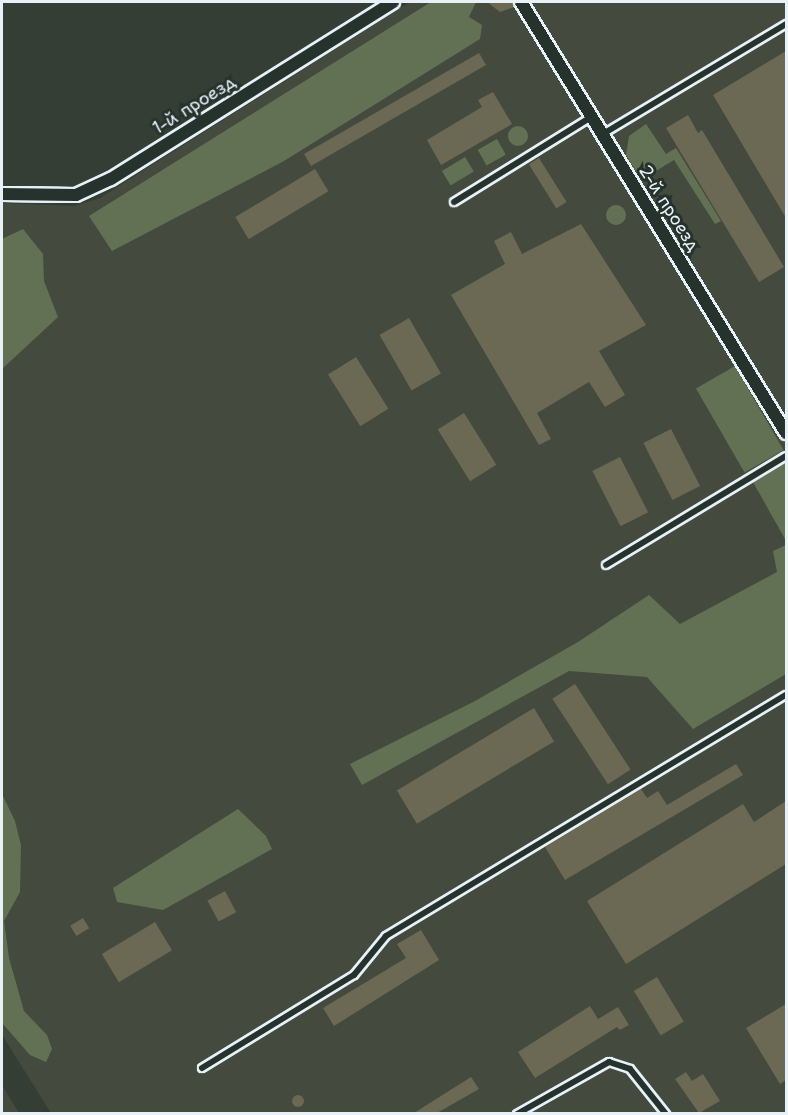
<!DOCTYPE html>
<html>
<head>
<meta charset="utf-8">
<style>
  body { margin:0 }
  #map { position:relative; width:788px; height:1115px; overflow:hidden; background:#343e35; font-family:"Shantell Sans",sans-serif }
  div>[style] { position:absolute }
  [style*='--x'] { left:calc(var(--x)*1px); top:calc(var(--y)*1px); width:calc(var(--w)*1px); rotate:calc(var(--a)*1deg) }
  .built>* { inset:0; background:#444b3e }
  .green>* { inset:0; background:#627153; transform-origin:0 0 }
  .round { border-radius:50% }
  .building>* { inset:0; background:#6b6854; transform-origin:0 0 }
  .roads { filter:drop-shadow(2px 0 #e8f1f8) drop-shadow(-2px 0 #e8f1f8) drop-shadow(0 2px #e8f1f8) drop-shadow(0 -2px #e8f1f8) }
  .lane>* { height:6px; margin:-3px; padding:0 3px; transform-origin:3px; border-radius:3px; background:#26332d }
  .street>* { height:12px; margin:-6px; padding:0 6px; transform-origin:6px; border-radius:6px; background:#26332d }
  span { translate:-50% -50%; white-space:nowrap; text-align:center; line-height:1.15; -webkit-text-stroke:6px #26332d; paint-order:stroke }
  .street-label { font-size:18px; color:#e8f1f8 }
  .frame { position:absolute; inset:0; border:3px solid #e8f1f8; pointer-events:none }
</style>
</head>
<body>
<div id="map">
  <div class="built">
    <div style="clip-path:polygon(410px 2px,513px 2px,786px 444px,786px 1113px,51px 1113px,2px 1035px,2px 203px,74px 206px,100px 198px)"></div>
    <div style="clip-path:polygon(528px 2px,786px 2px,786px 422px,622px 156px)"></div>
    <div style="clip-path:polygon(2px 1085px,19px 1113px,2px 1113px)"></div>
  </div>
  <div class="green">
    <div style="clip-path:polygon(431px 2px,476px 2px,469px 17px,482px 25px,480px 39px,284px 161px,112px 251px,89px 216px)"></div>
    <div style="clip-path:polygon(646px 124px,666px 154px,676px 148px,721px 221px,715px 224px,674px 160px,641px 180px,626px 155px,629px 136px)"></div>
    <div class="round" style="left:508px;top:126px;width:20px;height:20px"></div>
    <div style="left:497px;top:139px;width:18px;height:22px;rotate:61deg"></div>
    <div style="left:465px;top:157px;width:17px;height:27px;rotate:59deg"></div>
    <div class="round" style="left:606px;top:205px;width:20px;height:20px"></div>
    <div style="clip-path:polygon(23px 229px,43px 254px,44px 281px,58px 317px,2px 369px,2px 239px)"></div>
    <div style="left:735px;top:366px;width:97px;height:45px;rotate:60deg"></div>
    <div style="clip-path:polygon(786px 463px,786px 538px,785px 539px,753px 482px)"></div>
    <div style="clip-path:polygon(786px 545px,786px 674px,693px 729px,647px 677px,569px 671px,362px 785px,350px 764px,475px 701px,578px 642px,649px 595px,680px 624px,777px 572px,773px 551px)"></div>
    <div style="clip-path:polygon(2px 794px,15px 821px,21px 845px,20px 892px,4px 921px,9px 958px,24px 1011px,47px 1035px,52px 1049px,46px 1062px,30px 1055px,2px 1023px)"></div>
    <div style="clip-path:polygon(238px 809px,266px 836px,272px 849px,163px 910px,117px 902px,113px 888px)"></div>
  </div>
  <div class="building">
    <div style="clip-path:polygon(487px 2px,513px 2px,514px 7px,500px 12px)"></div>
    <div style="clip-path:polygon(786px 51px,786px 218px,713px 95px)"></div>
    <div style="left:479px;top:53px;width:14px;height:202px;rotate:60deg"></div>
    <div style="clip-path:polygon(493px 92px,512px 124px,441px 165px,427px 140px,482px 107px,478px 100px)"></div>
    <div style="clip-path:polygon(688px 115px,698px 133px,702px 130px,784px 267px,759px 282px,666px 128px)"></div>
    <div style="left:539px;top:158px;width:52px;height:12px;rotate:58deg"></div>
    <div style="left:315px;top:169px;width:26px;height:93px;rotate:59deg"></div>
    <div style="clip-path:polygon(581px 224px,646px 325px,599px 351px,625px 395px,605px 407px,589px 382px,537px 413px,551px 439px,539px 445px,451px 295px,505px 264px,494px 241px,511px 232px,522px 254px)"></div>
    <div style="left:409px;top:318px;width:64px;height:34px;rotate:60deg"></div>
    <div style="left:356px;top:357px;width:61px;height:33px;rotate:58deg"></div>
    <div style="left:464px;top:413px;width:61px;height:31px;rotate:58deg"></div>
    <div style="left:671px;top:429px;width:64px;height:31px;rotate:63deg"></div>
    <div style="left:620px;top:457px;width:62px;height:31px;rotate:63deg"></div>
    <div style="left:575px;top:684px;width:102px;height:27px;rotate:57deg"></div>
    <div style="left:534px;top:708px;width:39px;height:160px;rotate:59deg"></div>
    <div style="clip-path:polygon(736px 764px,743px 775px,565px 880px,545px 847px,641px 789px,647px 798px,658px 791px,667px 805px)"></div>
    <div style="clip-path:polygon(786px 801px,786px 864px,626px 964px,587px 901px,743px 804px,754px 822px)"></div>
    <div style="left:225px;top:891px;width:24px;height:20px;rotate:62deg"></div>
    <div style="left:83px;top:918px;width:12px;height:15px;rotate:59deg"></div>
    <div style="left:155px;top:922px;width:33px;height:62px;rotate:59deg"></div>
    <div style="clip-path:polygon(421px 930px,439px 960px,334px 1026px,323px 1008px,406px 958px,397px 944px)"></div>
    <div style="left:657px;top:977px;width:52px;height:27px;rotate:59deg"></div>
    <div style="clip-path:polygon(786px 1004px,786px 1080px,780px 1084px,746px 1028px)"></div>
    <div style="clip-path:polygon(590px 1006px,598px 1019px,618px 1007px,629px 1025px,620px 1030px,617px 1027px,535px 1078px,518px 1052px)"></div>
    <div style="clip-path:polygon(686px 1072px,692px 1081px,703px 1074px,720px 1101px,699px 1113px,675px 1079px)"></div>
    <div style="clip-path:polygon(471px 1077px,479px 1089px,437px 1113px,414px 1113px)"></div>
    <div class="round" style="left:292px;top:1095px;width:12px;height:12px"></div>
  </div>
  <div class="roads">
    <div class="lane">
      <div style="--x:603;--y:134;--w:214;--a:-31"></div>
      <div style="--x:454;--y:202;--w:161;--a:-31.8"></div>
      <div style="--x:606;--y:565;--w:210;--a:-31.2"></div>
      <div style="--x:202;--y:1068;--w:178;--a:-31.5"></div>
      <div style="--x:354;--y:975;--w:50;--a:-50.6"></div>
      <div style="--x:386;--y:936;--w:467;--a:-31.1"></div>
      <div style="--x:517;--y:1114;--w:106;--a:-29.5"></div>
      <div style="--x:609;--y:1062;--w:22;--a:18"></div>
      <div style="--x:630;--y:1069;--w:58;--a:51.3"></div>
    </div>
    <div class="street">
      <div style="--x:521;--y:2;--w:506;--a:58.41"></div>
      <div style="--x:2;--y:194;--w:74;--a:0.8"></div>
      <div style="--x:76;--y:195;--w:38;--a:-25"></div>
      <div style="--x:111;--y:179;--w:333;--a:-32.1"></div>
    </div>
  </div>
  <div class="street-label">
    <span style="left:194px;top:105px;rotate:-32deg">1-й проезд</span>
    <span style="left:669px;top:208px;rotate:58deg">2-й проезд</span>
  </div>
  <div class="frame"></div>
</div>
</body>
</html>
